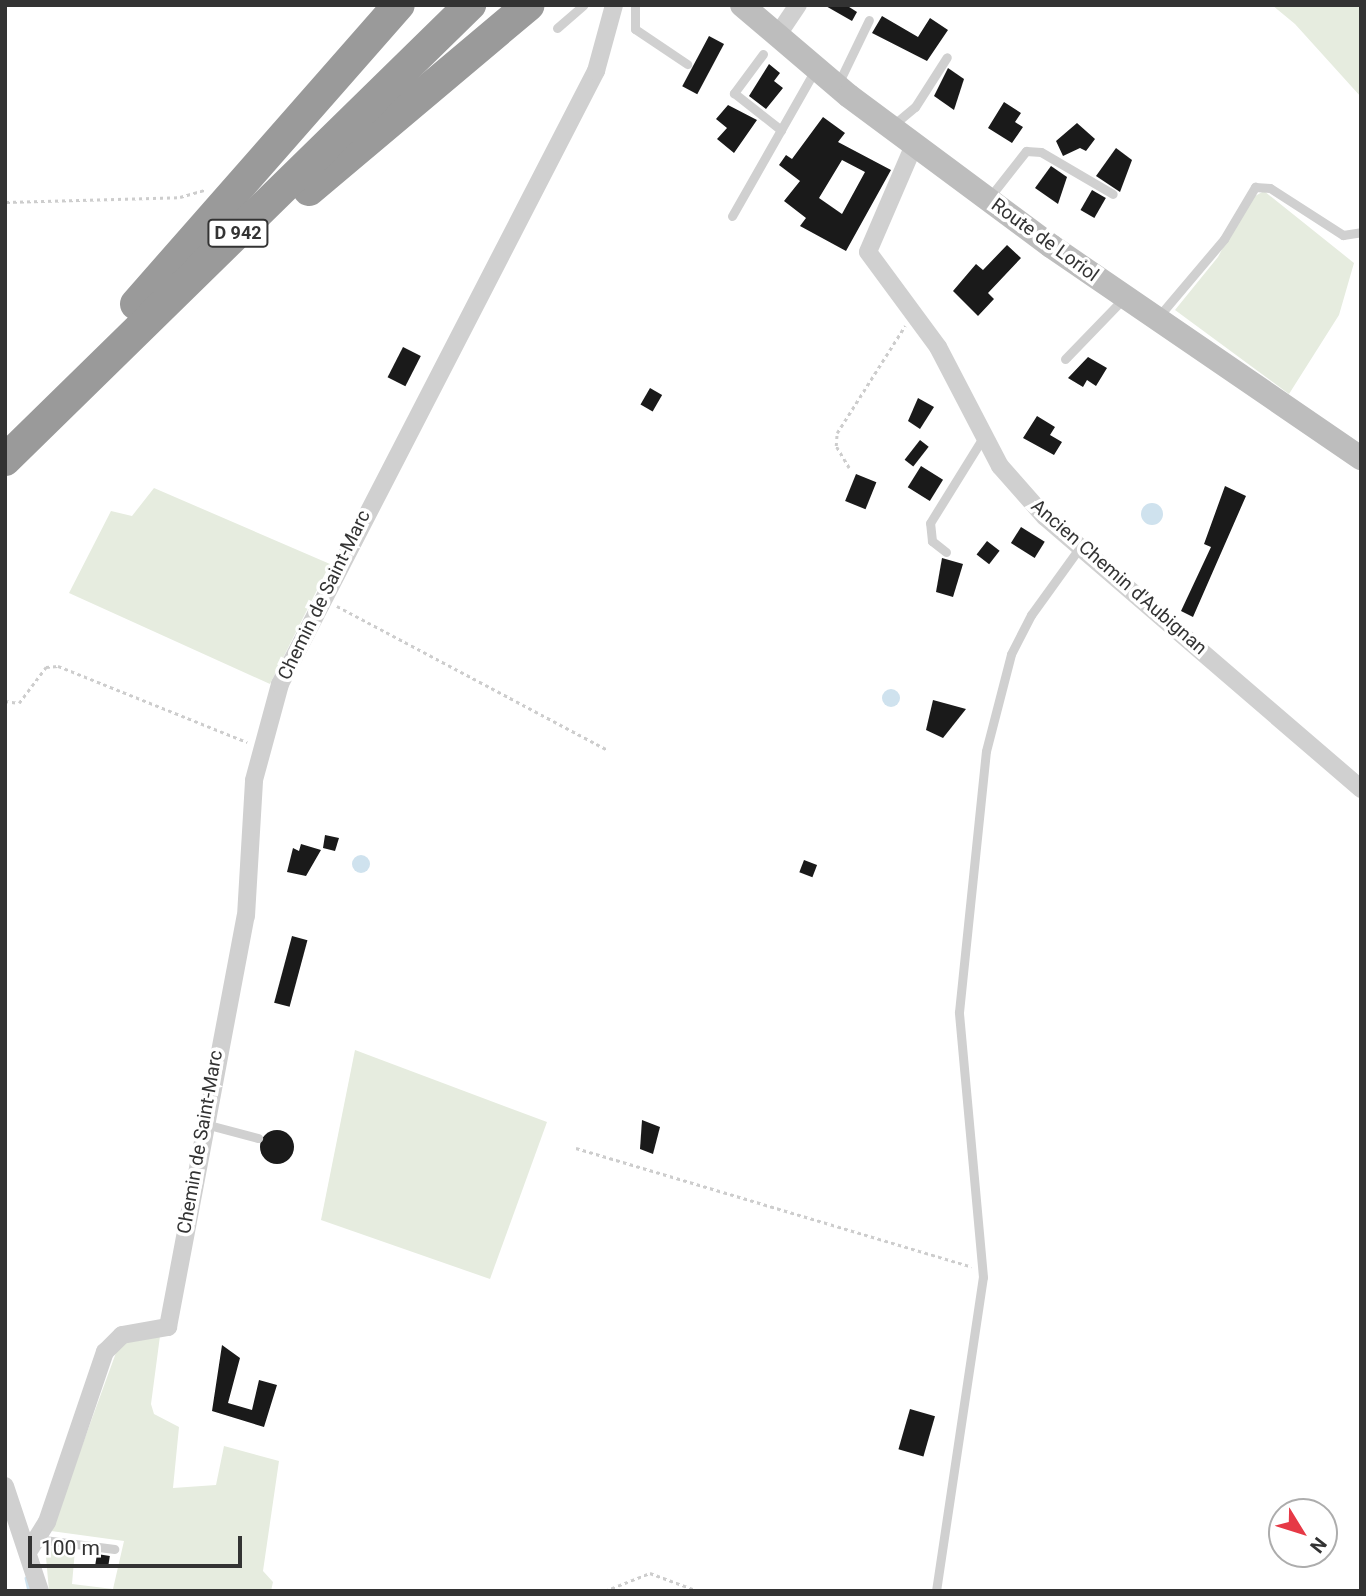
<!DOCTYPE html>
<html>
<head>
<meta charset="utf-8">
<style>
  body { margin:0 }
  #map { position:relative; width:1366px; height:1596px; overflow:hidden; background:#fff; font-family:Roboto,sans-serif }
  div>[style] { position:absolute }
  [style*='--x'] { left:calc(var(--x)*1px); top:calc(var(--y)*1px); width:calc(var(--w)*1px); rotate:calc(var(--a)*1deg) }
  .green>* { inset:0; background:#e6ecdf }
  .water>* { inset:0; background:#cfe2ee }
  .round { border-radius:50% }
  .stream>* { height:4.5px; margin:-2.25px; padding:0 2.25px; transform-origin:2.25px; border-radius:2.25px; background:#cfe2ee }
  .building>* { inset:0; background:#1a1a1a; transform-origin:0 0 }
  .path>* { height:2.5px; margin-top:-1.25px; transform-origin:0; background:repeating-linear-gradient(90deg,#cdcdcd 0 3.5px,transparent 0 7px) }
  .lane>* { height:9px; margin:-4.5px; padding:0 4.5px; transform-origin:4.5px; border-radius:4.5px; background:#d0d0d0 }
  .street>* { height:18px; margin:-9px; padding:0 9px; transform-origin:9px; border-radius:9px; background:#d0d0d0 }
  .secondary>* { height:24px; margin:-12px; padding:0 12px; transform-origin:12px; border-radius:12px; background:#bdbdbd }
  .highway>* { height:32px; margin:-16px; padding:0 16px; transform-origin:16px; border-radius:16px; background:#9a9a9a }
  span { translate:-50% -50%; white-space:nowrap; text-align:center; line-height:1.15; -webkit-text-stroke:7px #fff; paint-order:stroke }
  .shield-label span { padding:2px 5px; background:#fff; border:2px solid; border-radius:5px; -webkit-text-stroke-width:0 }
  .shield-label { font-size:18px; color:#333; font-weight:700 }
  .street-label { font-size:19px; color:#333 }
  .frame { position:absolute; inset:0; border:7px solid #333; pointer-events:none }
  .north { position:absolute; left:1268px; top:1498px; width:70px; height:70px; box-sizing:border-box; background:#fff; border:2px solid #adadad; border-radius:50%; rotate:128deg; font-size:19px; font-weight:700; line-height:28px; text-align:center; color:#333 }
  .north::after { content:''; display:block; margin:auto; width:24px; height:32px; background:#e63946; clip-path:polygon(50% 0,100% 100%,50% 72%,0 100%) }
  .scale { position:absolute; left:28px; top:1536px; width:214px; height:32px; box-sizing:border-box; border:4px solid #333; border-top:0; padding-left:9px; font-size:21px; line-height:24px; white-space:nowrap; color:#333; -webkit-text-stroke:5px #fff; paint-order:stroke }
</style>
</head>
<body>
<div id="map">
  <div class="green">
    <div style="clip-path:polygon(1272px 5px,1361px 5px,1361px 97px,1295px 24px)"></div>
    <div style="clip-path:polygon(1264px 191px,1354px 263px,1339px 315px,1289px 394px,1175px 310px,1218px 257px,1248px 200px)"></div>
    <div style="clip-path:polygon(154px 488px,330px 564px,270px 684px,69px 593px,111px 511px,132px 516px)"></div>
    <div style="clip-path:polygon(355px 1050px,547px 1122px,490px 1279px,321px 1220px)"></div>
    <div style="clip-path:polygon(160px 1336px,151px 1404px,154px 1414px,179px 1427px,173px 1488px,216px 1485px,224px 1446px,279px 1461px,263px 1571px,273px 1582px,271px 1591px,49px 1591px,45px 1546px,75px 1550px,72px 1584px,113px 1589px,124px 1541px,51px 1531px,121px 1339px)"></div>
  </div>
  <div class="water">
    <div class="round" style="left:1141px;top:503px;width:22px;height:22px"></div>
    <div class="round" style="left:882px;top:689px;width:18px;height:18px"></div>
    <div class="round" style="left:352px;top:855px;width:18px;height:18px"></div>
  </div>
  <div class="stream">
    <div style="--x:27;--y:1578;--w:13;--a:77"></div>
  </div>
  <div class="building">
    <div style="clip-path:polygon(824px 5px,846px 5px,857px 12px,852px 21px)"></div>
    <div style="clip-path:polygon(882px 16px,918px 37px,930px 18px,948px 30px,927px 61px,872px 33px)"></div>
    <div style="left:709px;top:36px;width:17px;height:57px;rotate:28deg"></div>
    <div style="clip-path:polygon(769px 64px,780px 73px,774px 81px,783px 88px,766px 109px,749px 96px)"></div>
    <div style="clip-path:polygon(948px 68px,964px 79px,954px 110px,934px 96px)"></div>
    <div style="clip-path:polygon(1004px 102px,1021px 113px,1015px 122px,1023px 127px,1012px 143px,988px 128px)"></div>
    <div style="clip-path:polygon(728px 105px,757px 120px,734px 153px,717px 139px,727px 128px,716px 119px)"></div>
    <div style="clip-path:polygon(evenodd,823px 117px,845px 133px,838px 142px,891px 170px,846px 251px,800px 226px,806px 218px,784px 201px,800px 181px,779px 165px,786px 155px,792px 159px,823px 117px,842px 160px,865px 172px,842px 214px,819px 198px,842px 160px)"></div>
    <div style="clip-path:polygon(1077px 123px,1095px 139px,1086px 151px,1080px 148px,1063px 156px,1056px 141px)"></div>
    <div style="clip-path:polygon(1116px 148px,1132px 160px,1120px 192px,1096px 176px)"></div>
    <div style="clip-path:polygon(1051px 166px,1067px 177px,1058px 204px,1035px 188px)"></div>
    <div style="left:1092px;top:190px;width:16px;height:23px;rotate:30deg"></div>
    <div style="clip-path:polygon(1007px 245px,1021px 258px,988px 293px,994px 299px,978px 316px,953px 291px,976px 264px,983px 270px)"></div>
    <div style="left:403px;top:347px;width:20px;height:34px;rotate:27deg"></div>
    <div style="clip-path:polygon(1088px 357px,1107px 368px,1096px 386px,1087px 380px,1083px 387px,1068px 378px)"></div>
    <div style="left:650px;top:388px;width:14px;height:19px;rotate:30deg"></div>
    <div style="clip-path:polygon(918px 398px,934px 407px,920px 429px,908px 421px)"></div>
    <div style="clip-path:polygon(1037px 416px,1055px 427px,1050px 435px,1062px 442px,1054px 455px,1023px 438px)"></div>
    <div style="left:920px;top:440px;width:11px;height:25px;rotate:38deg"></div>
    <div style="left:921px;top:466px;width:26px;height:25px;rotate:32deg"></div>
    <div style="left:856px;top:474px;width:22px;height:29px;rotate:22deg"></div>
    <div style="clip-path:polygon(1225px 486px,1246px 496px,1193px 617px,1181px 611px,1211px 547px,1204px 544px)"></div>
    <div style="left:1021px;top:527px;width:28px;height:19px;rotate:32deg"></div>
    <div style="left:987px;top:541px;width:16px;height:17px;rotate:38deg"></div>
    <div style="clip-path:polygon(942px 558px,963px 564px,953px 597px,936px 592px)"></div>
    <div style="clip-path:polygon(933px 700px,966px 709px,943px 738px,926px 730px)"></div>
    <div style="clip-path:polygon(325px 835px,339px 838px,335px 851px,323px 848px)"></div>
    <div style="clip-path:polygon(301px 844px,321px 850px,306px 876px,287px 872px,293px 848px,299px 851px)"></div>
    <div style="left:804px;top:860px;width:14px;height:13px;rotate:21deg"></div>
    <div style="left:292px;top:936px;width:16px;height:69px;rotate:15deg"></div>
    <div style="clip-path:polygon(642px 1120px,660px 1127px,653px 1154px,640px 1149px)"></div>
    <div class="round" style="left:260px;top:1130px;width:34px;height:34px"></div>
    <div style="clip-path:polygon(222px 1345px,240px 1358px,228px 1403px,252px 1410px,259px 1380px,277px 1385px,264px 1427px,212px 1411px)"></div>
    <div style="left:910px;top:1409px;width:26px;height:42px;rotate:16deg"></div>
    <div style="left:97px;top:1554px;width:13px;height:11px;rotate:9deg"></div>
  </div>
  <div class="path">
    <div style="--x:6;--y:202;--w:174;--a:-1.6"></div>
    <div style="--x:180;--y:197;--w:25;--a:-16"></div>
    <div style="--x:849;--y:468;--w:26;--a:-121"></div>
    <div style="--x:836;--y:446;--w:13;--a:-86"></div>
    <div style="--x:837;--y:433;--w:127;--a:-57.6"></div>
    <div style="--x:337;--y:606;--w:307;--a:28"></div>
    <div style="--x:5;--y:701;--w:14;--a:8"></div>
    <div style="--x:19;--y:703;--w:45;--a:-53.1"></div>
    <div style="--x:46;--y:667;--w:12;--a:-5"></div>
    <div style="--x:58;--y:666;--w:204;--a:21.9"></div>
    <div style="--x:576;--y:1148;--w:413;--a:16.7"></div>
    <div style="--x:605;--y:1591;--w:48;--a:-21.8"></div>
    <div style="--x:650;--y:1573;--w:51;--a:20.6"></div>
  </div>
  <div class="lane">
    <div style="--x:635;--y:5;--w:24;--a:90"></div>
    <div style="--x:635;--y:29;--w:63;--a:33.9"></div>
    <div style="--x:557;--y:28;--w:35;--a:-41"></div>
    <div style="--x:763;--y:54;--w:49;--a:126.6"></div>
    <div style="--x:734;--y:93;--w:60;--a:38.2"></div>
    <div style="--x:838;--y:84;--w:71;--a:-64.2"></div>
    <div style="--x:892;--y:126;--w:30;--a:-40"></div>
    <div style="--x:915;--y:107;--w:59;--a:-57.4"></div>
    <div style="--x:989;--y:198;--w:60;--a:-51.8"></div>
    <div style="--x:1026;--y:151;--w:15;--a:4"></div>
    <div style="--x:1041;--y:152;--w:83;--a:30.3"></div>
    <div style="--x:732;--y:216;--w:168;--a:-60.4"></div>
    <div style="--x:1159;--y:316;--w:101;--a:-49.8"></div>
    <div style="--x:1224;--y:239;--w:61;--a:-59.2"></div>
    <div style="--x:1255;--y:187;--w:15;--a:4"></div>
    <div style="--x:1270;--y:188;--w:87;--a:32.8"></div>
    <div style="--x:1343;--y:235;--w:18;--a:-9"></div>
    <div style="--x:1065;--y:359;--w:83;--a:-46"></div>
    <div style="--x:946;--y:552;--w:18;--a:-142"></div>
    <div style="--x:932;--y:541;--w:18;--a:-96"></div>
    <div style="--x:930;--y:523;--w:102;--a:-58.2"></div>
    <div style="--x:205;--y:1124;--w:55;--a:14.8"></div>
    <div style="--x:36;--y:1539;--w:79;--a:7.3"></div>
    <div style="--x:936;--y:1591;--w:317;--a:-81.5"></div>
    <div style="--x:983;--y:1277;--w:266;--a:-95.2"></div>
    <div style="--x:959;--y:1012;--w:262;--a:-84.1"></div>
    <div style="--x:986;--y:751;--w:100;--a:-75.5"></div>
    <div style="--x:1011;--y:654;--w:44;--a:-62.9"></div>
    <div style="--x:1031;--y:615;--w:84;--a:-54.2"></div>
  </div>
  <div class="street">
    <div style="--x:777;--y:36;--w:37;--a:-56"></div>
    <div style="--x:914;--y:145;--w:116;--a:113.3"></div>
    <div style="--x:868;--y:252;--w:118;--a:53.6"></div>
    <div style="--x:938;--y:347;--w:134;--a:62.5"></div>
    <div style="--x:1000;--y:466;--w:68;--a:48.6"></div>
    <div style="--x:1045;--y:517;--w:417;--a:40.7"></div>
    <div style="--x:5;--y:1486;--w:111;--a:71.6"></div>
    <div style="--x:30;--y:1549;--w:32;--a:-58"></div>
    <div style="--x:47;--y:1522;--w:180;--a:-71.2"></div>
    <div style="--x:105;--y:1352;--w:24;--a:-45"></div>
    <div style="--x:122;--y:1335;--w:47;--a:-9.9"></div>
    <div style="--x:168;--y:1327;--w:418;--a:-79.3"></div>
    <div style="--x:246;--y:916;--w:136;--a:-86.6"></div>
    <div style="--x:254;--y:780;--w:99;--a:-74.8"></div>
    <div style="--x:280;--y:684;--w:690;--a:-62.73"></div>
    <div style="--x:596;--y:71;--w:68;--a:-74.7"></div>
  </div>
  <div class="secondary">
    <div style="--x:742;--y:5;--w:140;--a:40.4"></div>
    <div style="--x:849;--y:96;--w:252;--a:36.6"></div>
    <div style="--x:1051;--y:246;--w:376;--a:34.4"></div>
  </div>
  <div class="highway">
    <div style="--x:309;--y:190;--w:287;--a:-40.1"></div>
    <div style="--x:136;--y:304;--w:398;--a:-48.7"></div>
    <div style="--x:5;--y:460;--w:651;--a:-44.38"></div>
  </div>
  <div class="shield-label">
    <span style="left:238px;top:233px">D 942</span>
  </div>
  <div class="street-label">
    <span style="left:1045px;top:240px;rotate:36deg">Route de Loriol</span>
    <span style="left:1119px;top:577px;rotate:41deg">Ancien Chemin d'Aubignan</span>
    <span style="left:324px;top:595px;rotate:-64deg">Chemin de Saint-Marc</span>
    <span style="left:200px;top:1142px;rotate:-80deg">Chemin de Saint-Marc</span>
  </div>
  <div class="frame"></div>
  <div class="north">N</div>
  <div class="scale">100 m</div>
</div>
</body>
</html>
